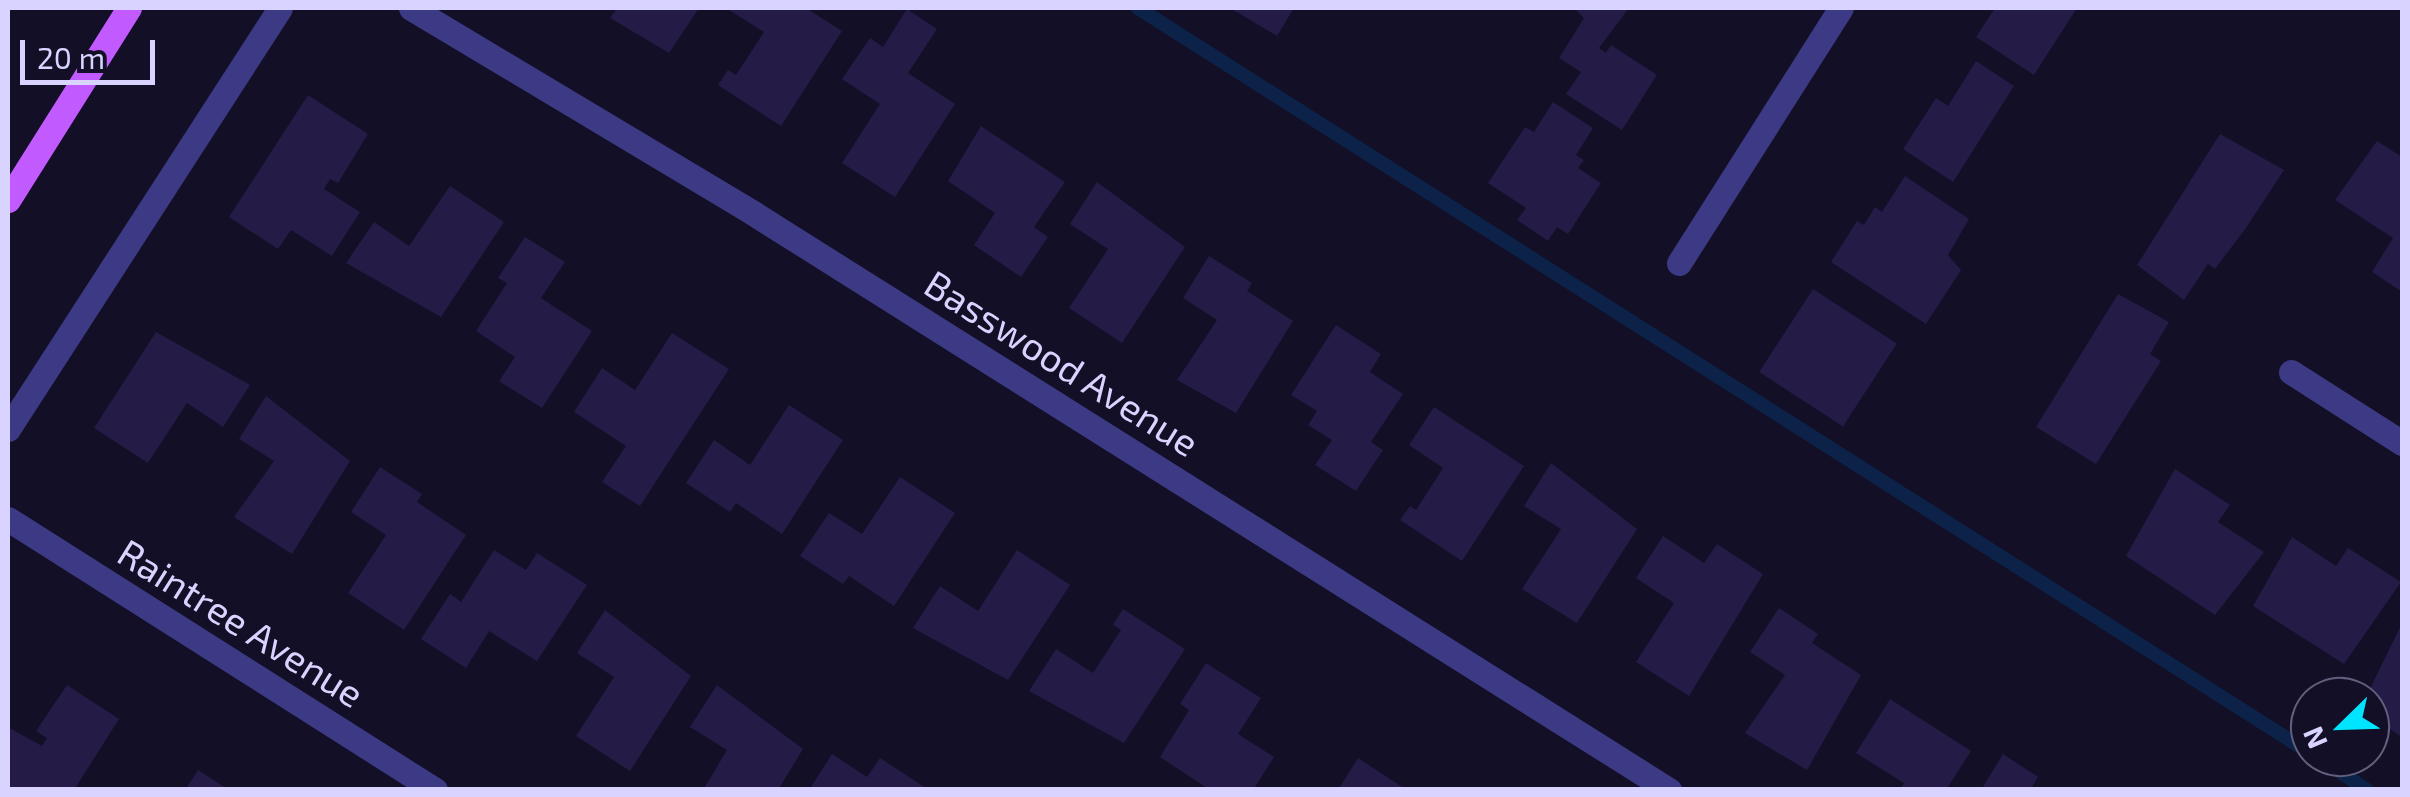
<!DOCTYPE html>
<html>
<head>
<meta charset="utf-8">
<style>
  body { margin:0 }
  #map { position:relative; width:2410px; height:797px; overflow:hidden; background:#130f26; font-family:"Exo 2",sans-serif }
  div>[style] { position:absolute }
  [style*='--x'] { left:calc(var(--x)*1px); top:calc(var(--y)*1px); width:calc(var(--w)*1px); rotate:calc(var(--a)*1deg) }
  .stream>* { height:14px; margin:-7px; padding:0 7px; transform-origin:7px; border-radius:7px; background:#0c2248 }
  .building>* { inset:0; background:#241b47; transform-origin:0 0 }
  .minor>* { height:25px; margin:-12.5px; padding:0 12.5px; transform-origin:12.5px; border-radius:12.5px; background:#3d3a85 }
  .major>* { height:25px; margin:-12.5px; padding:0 12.5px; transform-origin:12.5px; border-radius:12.5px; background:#c25bff }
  span { translate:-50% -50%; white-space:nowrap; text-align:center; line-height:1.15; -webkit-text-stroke:8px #130f26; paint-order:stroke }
  .street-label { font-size:38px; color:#d9d4ff }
  .frame { position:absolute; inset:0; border:10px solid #d9d4ff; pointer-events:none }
  .north { position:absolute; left:2290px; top:677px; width:100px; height:100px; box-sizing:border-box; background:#130f26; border:2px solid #625e7d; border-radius:50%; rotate:247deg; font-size:28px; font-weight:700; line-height:40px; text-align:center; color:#d9d4ff }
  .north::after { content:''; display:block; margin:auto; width:35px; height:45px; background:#00e5ff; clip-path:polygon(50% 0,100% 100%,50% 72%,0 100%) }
  .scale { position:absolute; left:20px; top:40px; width:135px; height:45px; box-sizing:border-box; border:5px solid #d9d4ff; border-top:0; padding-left:12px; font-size:30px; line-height:35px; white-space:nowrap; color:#d9d4ff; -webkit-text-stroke:8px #130f26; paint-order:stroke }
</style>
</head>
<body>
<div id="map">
  <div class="stream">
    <div style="--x:1138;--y:8;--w:1389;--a:32.44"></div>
    <div style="--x:2317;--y:757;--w:60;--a:33.4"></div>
  </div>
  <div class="building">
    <div style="clip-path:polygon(617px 8px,699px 8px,669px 53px,610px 18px)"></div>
    <div style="clip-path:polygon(726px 8px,806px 8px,842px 31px,781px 126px,718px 85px,728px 70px,736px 75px,764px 32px)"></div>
    <div style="clip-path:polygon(1230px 8px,1294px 8px,1277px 36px)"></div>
    <div style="clip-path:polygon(1574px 8px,1629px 8px,1599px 48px,1606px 53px,1611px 45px,1657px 75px,1622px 130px,1566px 94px,1581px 72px,1559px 58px,1584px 18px)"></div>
    <div style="clip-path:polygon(1995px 8px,2077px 8px,2034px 75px,1976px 37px)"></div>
    <div style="clip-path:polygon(907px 9px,937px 29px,908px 73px,955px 104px,895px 197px,842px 163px,880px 104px,842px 79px,870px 38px,883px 47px)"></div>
    <div style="clip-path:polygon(1976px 61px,2014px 86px,1953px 182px,1903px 149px,1936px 98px,1948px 106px)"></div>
    <div style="clip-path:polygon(308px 95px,368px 134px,338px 183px,330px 179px,324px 189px,360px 212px,332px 256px,291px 230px,278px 249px,229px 217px)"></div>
    <div style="clip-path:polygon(1553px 102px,1593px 128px,1576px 155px,1584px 160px,1578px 168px,1601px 183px,1568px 234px,1557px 227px,1548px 241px,1517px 220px,1526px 208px,1488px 183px,1525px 127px,1534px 132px)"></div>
    <div style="clip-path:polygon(981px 126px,1065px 182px,1034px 227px,1048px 237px,1021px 277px,974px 245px,995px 213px,948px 181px)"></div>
    <div style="clip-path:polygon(2220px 134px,2284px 170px,2246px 228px,2215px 269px,2208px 264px,2184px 300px,2137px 265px)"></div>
    <div style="clip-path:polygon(2377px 141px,2402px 157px,2402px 292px,2372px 272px,2393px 238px,2335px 200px)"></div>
    <div style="clip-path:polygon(1905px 176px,1969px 219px,1948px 255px,1961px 270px,1926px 324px,1831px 262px,1857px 221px,1864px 225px,1875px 207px,1882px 212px)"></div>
    <div style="clip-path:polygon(1097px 182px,1185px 247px,1122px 343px,1069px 308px,1108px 249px,1070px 224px)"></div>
    <div style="clip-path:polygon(450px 186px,504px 222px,441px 317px,346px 263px,374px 222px,409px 246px)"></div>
    <div style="clip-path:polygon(525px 237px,565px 262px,541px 298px,592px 331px,542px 408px,499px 381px,515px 357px,476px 331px,507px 283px,498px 278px)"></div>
    <div style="clip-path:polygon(1209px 256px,1252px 283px,1247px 291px,1293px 321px,1236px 413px,1177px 380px,1217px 320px,1183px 298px)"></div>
    <div style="left:1813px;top:289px;width:100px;height:99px;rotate:33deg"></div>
    <div style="clip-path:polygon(2118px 294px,2169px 322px,2150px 354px,2161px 361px,2096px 464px,2036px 427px)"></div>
    <div style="clip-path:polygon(1336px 325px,1381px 354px,1370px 372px,1403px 394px,1371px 442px,1383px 450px,1356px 491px,1315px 465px,1332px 440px,1308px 425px,1317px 411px,1291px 395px)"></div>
    <div style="clip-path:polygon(156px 332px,250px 385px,223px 427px,187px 403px,148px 463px,94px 428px)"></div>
    <div style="clip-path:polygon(672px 333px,729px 369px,640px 506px,602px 482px,626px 446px,574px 412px,602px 368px,635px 390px)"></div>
    <div style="clip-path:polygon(266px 396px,350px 461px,292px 554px,234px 517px,274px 461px,239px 439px)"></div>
    <div style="clip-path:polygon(789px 405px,843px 440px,782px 534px,736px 503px,730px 512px,686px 483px,714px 440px,750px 465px)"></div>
    <div style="clip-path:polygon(1434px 407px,1524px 466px,1462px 561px,1400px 520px,1410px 506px,1416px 510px,1443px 468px,1409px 445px)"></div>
    <div style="clip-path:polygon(1551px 463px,1637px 529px,1577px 623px,1522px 589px,1561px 529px,1524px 506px)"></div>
    <div style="clip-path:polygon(380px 467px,422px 494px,417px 502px,466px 535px,404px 630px,348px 593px,386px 535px,351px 512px)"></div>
    <div style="clip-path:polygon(2175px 469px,2230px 505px,2218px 522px,2264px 552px,2215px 615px,2126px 556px)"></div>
    <div style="clip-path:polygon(900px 477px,955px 513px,894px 606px,849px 576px,843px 584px,800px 556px,829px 513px,862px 534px)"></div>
    <div style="clip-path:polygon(1663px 536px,1704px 563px,1717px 544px,1763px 574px,1689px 696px,1636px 662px,1674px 603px,1636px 578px)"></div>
    <div style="clip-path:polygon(2292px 537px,2336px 566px,2348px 548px,2401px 582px,2344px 664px,2253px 606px)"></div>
    <div style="clip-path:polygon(494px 550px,526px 570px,537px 553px,587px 585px,537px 661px,489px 631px,466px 668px,421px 639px,450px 594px,461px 602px)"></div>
    <div style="clip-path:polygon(1017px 550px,1070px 585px,1008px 680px,913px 628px,940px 586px,978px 611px)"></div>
    <div style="clip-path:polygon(1779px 608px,1818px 634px,1812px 643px,1861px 675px,1807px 770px,1745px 733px,1785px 675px,1750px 652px)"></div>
    <div style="clip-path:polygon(1123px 609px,1185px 649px,1124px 743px,1029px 691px,1056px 649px,1093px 673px,1121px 630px,1113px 625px)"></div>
    <div style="clip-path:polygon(605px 610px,691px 676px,630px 771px,576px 736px,614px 677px,577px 653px)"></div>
    <div style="clip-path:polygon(2402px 623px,2402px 737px,2370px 716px,2366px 697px)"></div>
    <div style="clip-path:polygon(1206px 663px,1261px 698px,1238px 734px,1274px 757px,1253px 790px,1210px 790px,1160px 757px,1189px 710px,1180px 704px)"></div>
    <div style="clip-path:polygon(67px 685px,119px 719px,74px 790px,8px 790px,8px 727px,42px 746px,47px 738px,36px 731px)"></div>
    <div style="clip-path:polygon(717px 685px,803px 749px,778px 790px,703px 790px,727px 750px,690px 727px)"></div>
    <div style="clip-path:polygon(1890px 699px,1971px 751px,1946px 790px,1900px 790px,1904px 783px,1856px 753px)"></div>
    <div style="clip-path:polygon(832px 754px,867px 777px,880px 758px,929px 790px,809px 790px)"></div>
    <div style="clip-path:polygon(2003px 754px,2038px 777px,2030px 790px,1981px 790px)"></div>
    <div style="clip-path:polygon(1358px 758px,1407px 790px,1338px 790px)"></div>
    <div style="clip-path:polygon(198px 770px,229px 790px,185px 790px)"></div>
  </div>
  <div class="minor">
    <div style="--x:411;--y:8;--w:399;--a:30.9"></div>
    <div style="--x:753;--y:213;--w:1083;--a:32.21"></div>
    <div style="--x:1679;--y:263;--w:302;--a:-57.6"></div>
    <div style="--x:2291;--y:372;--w:132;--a:32.6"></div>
    <div style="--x:8;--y:429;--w:501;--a:-57.13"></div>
    <div style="--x:8;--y:519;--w:506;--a:32.4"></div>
  </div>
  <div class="major">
    <div style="--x:8;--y:200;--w:227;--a:-57.8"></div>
  </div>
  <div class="street-label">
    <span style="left:1062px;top:363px;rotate:32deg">Basswood Avenue</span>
    <span style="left:241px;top:623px;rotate:32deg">Raintree Avenue</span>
  </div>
  <div class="frame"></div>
  <div class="north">N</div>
  <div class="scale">20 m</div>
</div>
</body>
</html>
